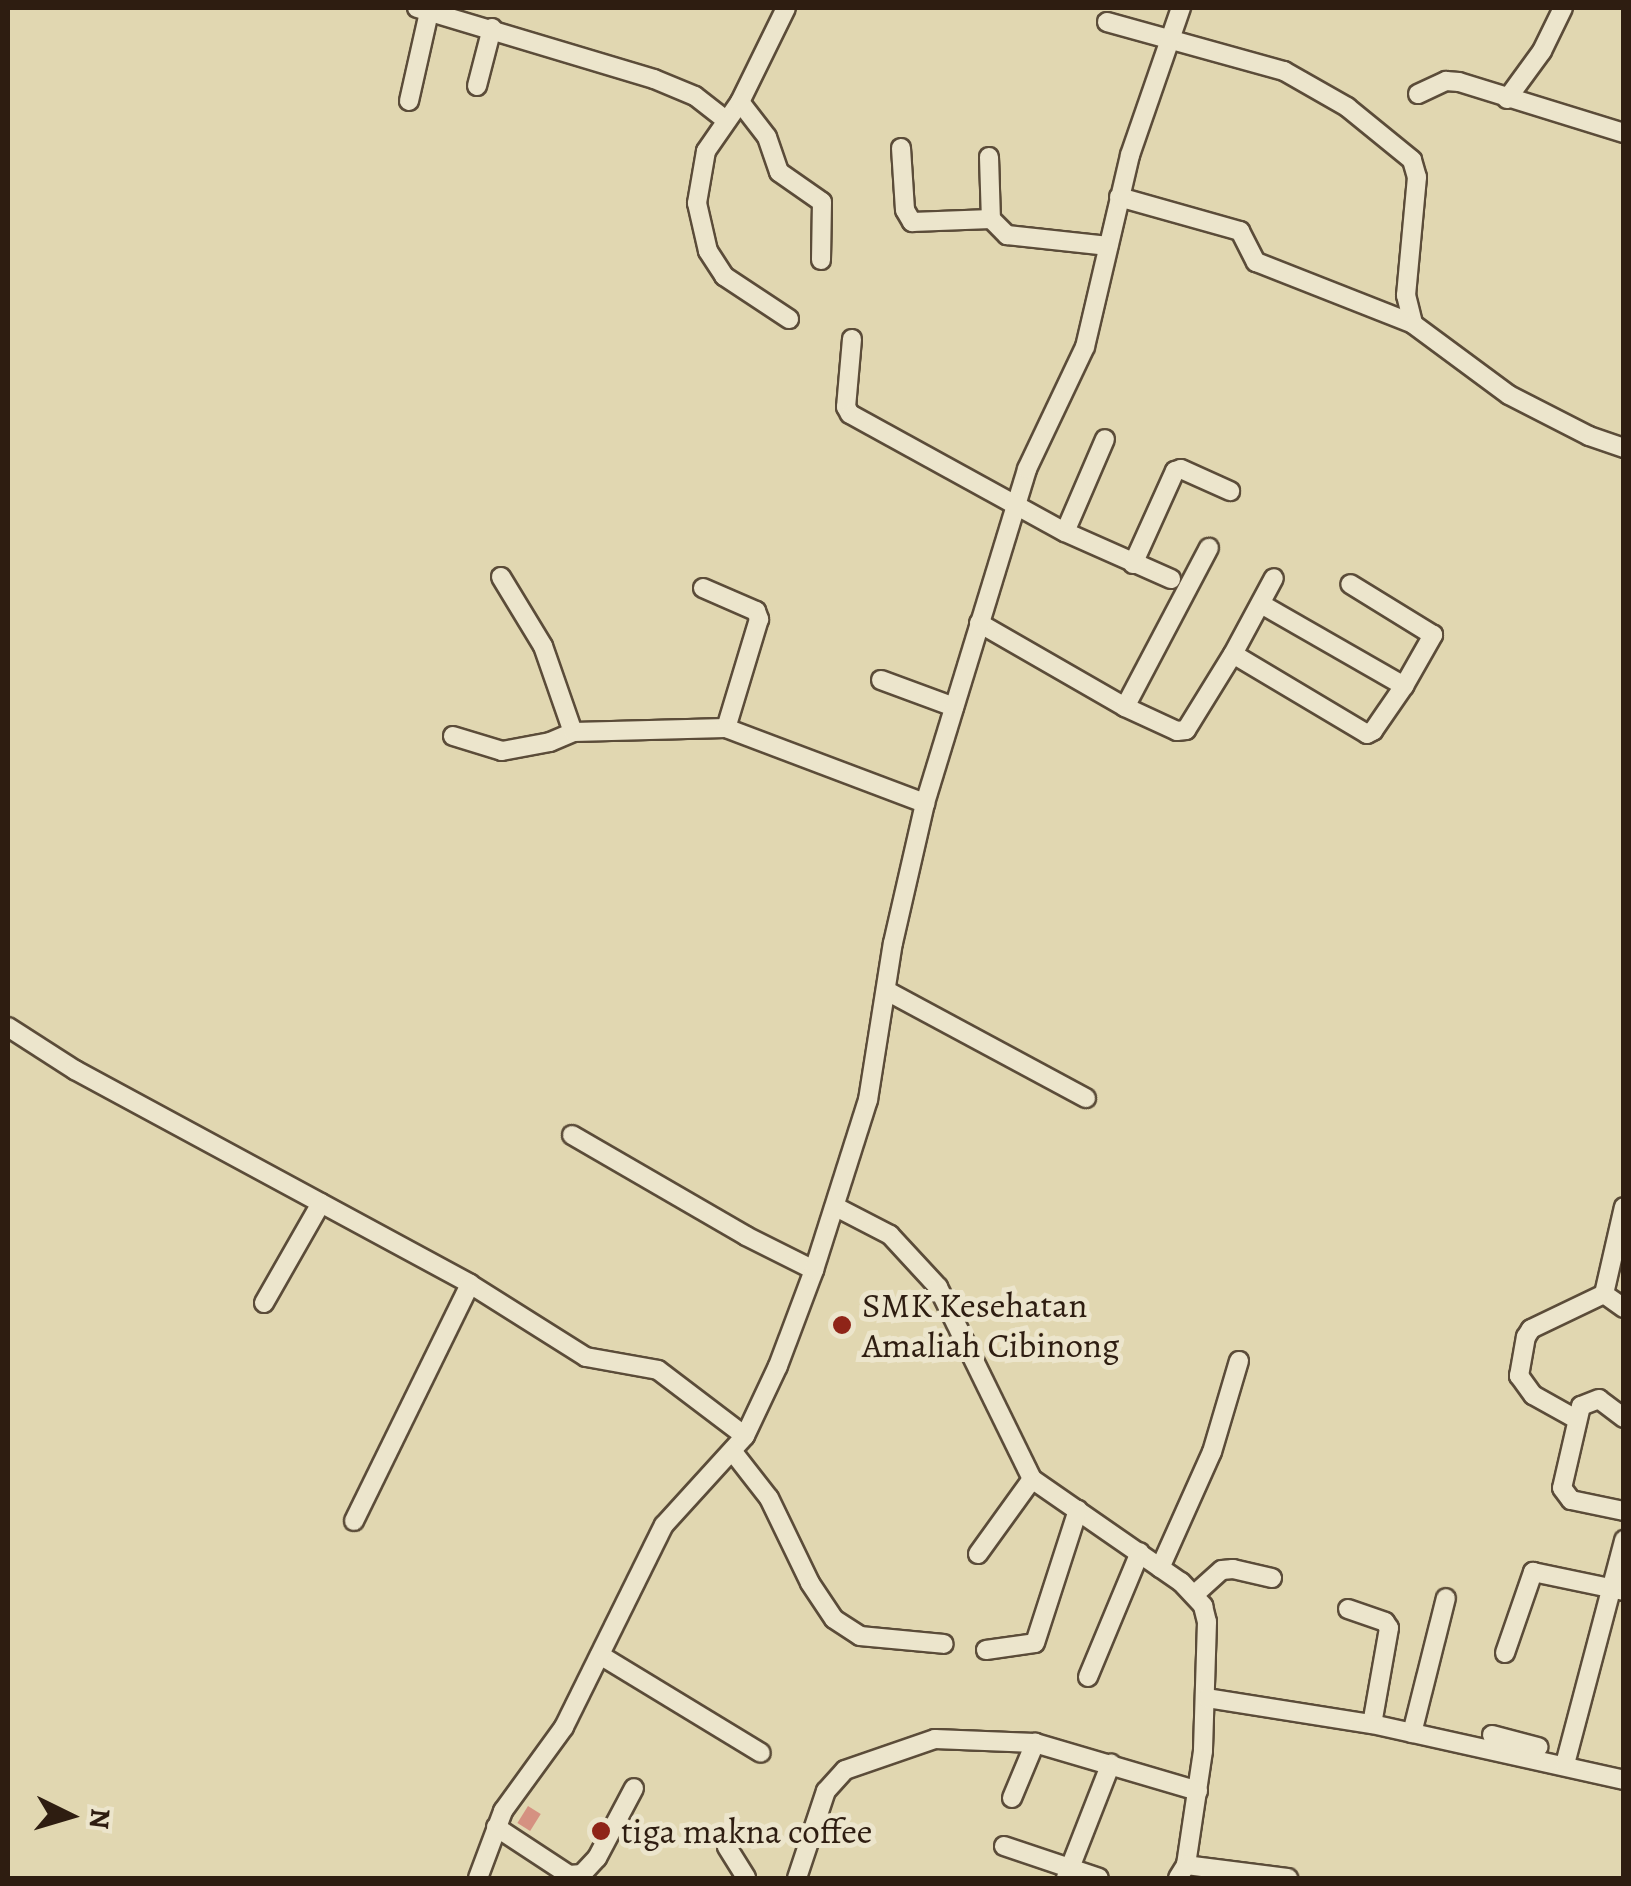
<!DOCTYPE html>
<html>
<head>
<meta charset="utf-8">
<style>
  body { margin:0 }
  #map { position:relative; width:1631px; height:1886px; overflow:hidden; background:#e1d7b1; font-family:Alegreya,serif }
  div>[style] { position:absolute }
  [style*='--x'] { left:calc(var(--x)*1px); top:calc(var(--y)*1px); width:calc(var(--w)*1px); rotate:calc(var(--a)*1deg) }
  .building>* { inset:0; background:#d59181; transform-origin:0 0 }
  .roads { filter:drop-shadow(2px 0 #5b4c39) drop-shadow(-2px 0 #5b4c39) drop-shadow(0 2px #5b4c39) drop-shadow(0 -2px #5b4c39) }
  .minor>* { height:18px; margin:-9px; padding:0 9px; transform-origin:9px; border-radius:9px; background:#ece5cc }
  .dots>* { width:28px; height:28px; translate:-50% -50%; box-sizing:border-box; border:5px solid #ece5cc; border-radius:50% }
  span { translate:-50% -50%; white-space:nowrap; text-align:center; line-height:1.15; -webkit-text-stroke:10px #ece5cc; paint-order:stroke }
  .poi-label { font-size:35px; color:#2e1d11 }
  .left { translate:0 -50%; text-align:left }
  .frame { position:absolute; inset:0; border:10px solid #2e1d11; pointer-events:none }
  .north { position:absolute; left:20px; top:1766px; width:100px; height:100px; -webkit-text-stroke:8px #ece5cc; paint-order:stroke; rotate:95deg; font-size:28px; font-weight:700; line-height:40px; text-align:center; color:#2e1d11 }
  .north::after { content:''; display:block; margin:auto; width:35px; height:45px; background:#2e1d11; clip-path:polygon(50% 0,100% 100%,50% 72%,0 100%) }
</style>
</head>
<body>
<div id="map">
  <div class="building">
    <div style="left:528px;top:1806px;width:15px;height:20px;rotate:32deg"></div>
  </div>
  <div class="roads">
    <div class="minor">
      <div style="--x:417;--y:8;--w:247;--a:16.7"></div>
      <div style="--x:654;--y:79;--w:44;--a:22.5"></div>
      <div style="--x:695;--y:96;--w:37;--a:38"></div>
      <div style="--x:786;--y:8;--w:105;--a:116.1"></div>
      <div style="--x:740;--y:102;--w:60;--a:124.8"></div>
      <div style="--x:706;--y:151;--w:53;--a:99.8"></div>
      <div style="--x:697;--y:203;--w:49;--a:77.1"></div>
      <div style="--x:708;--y:251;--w:30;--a:57"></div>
      <div style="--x:724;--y:276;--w:78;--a:33.5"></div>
      <div style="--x:1107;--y:22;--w:184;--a:15.5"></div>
      <div style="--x:1284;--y:71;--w:73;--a:29.7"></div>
      <div style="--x:1347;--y:107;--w:84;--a:39.2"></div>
      <div style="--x:1412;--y:160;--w:18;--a:74"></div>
      <div style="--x:1417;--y:177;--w:119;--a:95.3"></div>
      <div style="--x:1406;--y:295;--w:30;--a:76"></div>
      <div style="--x:477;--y:86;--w:60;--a:-75.5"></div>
      <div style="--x:1418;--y:94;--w:31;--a:-25"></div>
      <div style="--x:1446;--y:81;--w:13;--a:4"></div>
      <div style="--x:1459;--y:82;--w:173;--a:17.2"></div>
      <div style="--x:1507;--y:99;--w:59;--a:-53.9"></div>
      <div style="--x:1542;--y:51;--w:48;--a:-64"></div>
      <div style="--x:409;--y:101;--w:91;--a:-77.3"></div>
      <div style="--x:740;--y:102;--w:44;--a:52.4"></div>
      <div style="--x:767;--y:137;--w:37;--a:71"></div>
      <div style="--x:779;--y:172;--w:52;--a:34.9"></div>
      <div style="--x:822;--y:202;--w:58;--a:91"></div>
      <div style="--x:901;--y:148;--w:62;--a:86.3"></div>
      <div style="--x:905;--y:210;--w:14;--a:60"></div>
      <div style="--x:912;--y:222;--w:79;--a:-2.2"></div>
      <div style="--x:991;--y:219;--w:23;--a:45"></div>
      <div style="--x:1007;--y:235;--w:102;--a:6.2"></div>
      <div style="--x:989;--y:157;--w:62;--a:88.2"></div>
      <div style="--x:1119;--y:197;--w:126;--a:15.7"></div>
      <div style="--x:1240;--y:231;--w:35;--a:63"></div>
      <div style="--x:1256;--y:262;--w:169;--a:21.5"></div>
      <div style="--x:1413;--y:324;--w:119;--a:36.5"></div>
      <div style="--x:1509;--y:395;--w:90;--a:27.1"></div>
      <div style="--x:1589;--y:436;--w:37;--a:19"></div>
      <div style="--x:852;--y:339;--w:68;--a:95"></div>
      <div style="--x:846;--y:407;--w:8;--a:60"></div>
      <div style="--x:850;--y:414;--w:245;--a:28.8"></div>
      <div style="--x:1065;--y:532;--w:116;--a:23.9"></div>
      <div style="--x:1065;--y:532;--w:101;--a:-66.7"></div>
      <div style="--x:1133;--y:564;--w:102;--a:-65.7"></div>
      <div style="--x:1175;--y:471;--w:6;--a:-18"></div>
      <div style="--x:1181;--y:469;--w:54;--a:24.2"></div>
      <div style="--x:501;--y:577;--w:81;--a:58.7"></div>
      <div style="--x:543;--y:646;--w:91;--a:70.8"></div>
      <div style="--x:703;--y:588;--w:58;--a:23.5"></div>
      <div style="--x:756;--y:611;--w:9;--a:69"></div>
      <div style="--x:759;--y:619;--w:114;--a:106.8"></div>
      <div style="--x:1261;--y:604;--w:165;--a:29.8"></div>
      <div style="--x:979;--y:623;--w:168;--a:29.9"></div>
      <div style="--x:1125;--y:707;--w:57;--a:24.8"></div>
      <div style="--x:1177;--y:731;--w:9;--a:-6"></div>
      <div style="--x:1186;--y:730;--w:89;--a:-58.3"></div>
      <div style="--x:1233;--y:654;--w:156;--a:30.8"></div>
      <div style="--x:1367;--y:734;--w:7;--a:-27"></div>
      <div style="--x:1373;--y:731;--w:55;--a:-55.4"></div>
      <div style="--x:1404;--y:686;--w:59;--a:-60.4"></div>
      <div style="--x:1433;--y:635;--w:97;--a:-148.4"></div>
      <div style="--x:1233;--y:654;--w:86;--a:-61.7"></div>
      <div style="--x:881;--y:680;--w:78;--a:20.3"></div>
      <div style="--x:1125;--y:707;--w:180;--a:-62.2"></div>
      <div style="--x:453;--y:736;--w:51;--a:17"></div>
      <div style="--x:502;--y:751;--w:49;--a:-10.6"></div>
      <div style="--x:550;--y:742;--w:25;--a:-23"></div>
      <div style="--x:573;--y:732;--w:153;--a:-1.5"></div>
      <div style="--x:726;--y:728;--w:213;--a:20.7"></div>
      <div style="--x:887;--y:991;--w:226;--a:28.3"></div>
      <div style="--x:8;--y:1027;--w:80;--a:32.7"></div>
      <div style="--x:75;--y:1070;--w:449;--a:28.4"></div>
      <div style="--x:470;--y:1284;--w:137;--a:32.2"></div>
      <div style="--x:586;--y:1357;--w:73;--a:10.2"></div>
      <div style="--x:658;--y:1370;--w:109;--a:37.2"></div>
      <div style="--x:572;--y:1135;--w:201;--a:30.1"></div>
      <div style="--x:746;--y:1236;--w:76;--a:26.6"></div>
      <div style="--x:836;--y:1207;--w:61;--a:27.4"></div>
      <div style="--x:890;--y:1235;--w:71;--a:47.3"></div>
      <div style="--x:938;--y:1287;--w:214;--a:63.9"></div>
      <div style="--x:1032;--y:1479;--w:181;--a:34.7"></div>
      <div style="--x:1181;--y:1582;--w:33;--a:47"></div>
      <div style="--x:1203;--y:1606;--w:16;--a:76"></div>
      <div style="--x:1207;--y:1622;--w:129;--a:91.8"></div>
      <div style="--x:1203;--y:1751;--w:115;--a:98.5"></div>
      <div style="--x:1186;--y:1865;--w:15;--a:122"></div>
      <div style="--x:1604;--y:1294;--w:89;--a:-77.1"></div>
      <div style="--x:1604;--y:1294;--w:24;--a:35"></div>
      <div style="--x:264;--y:1303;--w:115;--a:-60.3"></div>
      <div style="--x:1624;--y:1418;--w:31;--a:-143"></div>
      <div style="--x:1599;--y:1399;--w:19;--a:159"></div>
      <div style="--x:1581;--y:1406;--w:84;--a:103"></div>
      <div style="--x:1562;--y:1488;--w:15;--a:53"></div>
      <div style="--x:1571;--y:1500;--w:54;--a:11.7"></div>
      <div style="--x:1576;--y:1419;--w:49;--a:-150.8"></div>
      <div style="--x:1533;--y:1395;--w:24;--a:-126"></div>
      <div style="--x:1519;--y:1376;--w:40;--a:-80"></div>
      <div style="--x:1526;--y:1337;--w:9;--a:-58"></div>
      <div style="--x:1531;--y:1329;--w:81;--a:-25.6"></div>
      <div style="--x:733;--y:1452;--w:58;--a:52"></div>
      <div style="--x:769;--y:1498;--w:94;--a:64.2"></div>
      <div style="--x:810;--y:1583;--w:43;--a:56.3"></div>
      <div style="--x:834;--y:1619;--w:31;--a:33"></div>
      <div style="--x:860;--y:1636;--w:84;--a:5.4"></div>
      <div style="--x:354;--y:1521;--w:264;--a:-63.9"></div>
      <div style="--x:978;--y:1554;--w:92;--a:-54.2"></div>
      <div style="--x:1160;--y:1568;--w:127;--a:-65.9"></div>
      <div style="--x:1212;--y:1452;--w:95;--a:-73.5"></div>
      <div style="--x:1195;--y:1594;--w:36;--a:-42"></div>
      <div style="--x:1222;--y:1570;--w:11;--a:-5"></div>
      <div style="--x:1233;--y:1569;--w:40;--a:13"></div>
      <div style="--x:1348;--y:1609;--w:39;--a:19"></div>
      <div style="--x:1385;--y:1622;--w:7;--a:56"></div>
      <div style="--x:1389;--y:1628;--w:97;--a:100"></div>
      <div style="--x:986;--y:1650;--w:49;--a:-8.1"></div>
      <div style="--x:1035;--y:1643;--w:140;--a:-72.1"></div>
      <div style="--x:1505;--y:1653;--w:86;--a:-70.9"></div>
      <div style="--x:1533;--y:1572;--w:93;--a:11.8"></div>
      <div style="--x:600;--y:1655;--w:188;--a:31.3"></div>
      <div style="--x:1088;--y:1677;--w:135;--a:-67.4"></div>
      <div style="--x:1207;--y:1698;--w:167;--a:9"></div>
      <div style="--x:1372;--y:1724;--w:258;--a:12.5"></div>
      <div style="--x:1412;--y:1733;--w:139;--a:-75.9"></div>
      <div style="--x:1492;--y:1735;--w:48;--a:14.6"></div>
      <div style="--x:1565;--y:1764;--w:232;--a:-75.2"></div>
      <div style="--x:1012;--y:1798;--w:60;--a:-67.3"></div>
      <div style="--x:496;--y:1827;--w:87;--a:33.3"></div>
      <div style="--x:569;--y:1875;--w:13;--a:-4"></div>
      <div style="--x:582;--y:1874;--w:22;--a:-47"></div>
      <div style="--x:597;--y:1858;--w:79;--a:-62.1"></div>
      <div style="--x:1004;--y:1846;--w:100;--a:18.6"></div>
      <div style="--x:727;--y:1847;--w:36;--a:58"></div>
      <div style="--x:1186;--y:1865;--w:103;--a:7.3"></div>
      <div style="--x:478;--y:1878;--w:72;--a:-69.5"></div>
      <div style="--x:503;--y:1811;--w:104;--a:-54"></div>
      <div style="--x:564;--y:1727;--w:225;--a:-63.7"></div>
      <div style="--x:664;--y:1525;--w:120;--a:-47.7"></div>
      <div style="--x:745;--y:1436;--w:77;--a:-64.8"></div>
      <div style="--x:778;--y:1366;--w:103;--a:-69.4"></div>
      <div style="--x:814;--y:1270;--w:178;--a:-72.4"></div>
      <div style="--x:868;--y:1100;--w:159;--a:-81"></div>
      <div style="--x:893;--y:943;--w:144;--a:-77.1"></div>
      <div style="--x:925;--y:803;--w:349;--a:-73"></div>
      <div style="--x:1027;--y:469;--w:135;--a:-64.6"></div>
      <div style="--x:1085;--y:347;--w:197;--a:-76.8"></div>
      <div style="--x:1130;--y:155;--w:156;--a:-70.9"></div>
      <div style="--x:797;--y:1878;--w:92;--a:-71.6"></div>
      <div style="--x:826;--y:1791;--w:28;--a:-48"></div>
      <div style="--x:845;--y:1770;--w:95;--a:-19"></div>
      <div style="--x:935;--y:1739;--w:100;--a:2.3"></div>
      <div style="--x:1035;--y:1743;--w:170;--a:16.4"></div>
      <div style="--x:1066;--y:1878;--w:123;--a:-68.6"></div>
    </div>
  </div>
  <div class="dots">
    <div style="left:842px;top:1325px;background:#8f2418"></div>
    <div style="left:601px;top:1831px;background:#8f2418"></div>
  </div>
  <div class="poi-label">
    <span class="left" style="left:862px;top:1325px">SMK Kesehatan<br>Amaliah Cibinong</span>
    <span class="left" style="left:621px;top:1831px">tiga makna coffee</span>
  </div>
  <div class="frame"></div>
  <div class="north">N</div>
</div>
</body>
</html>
